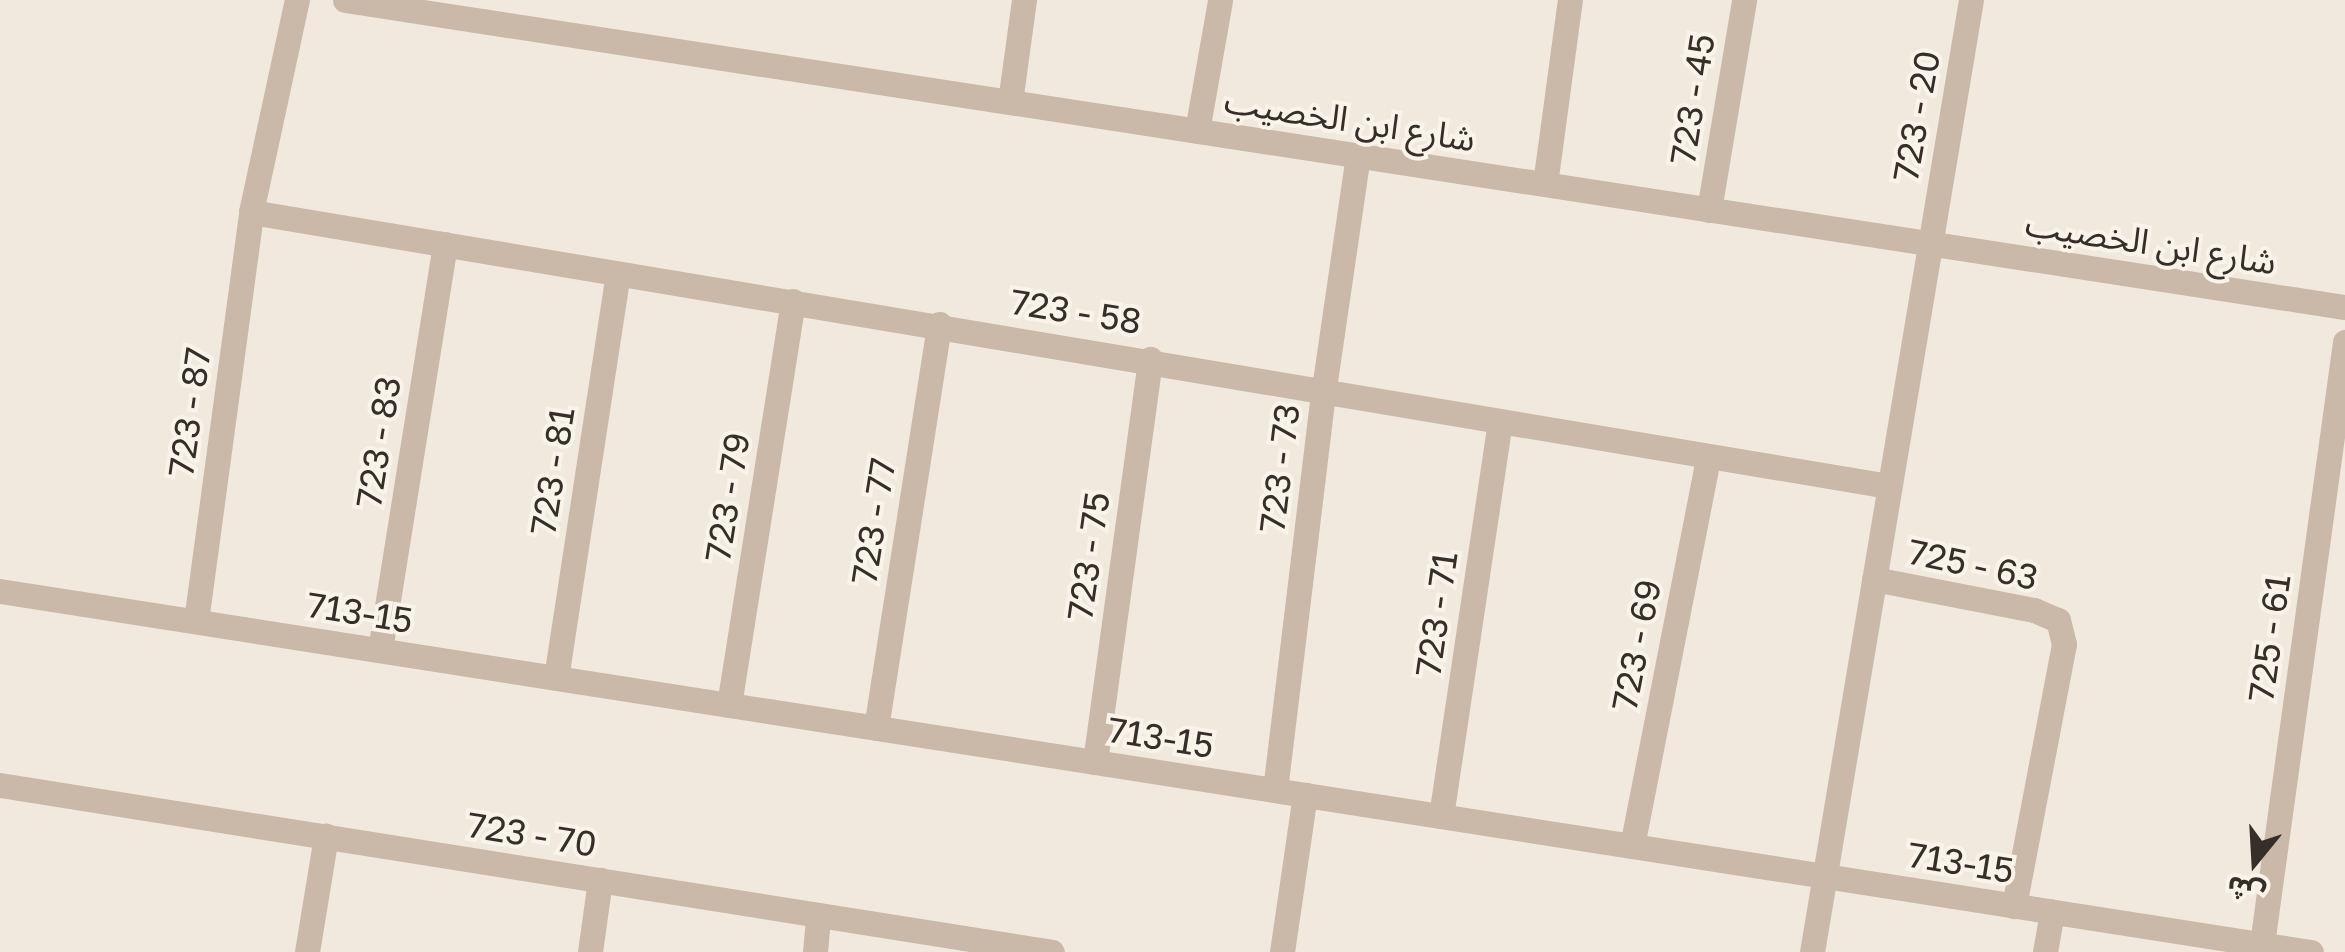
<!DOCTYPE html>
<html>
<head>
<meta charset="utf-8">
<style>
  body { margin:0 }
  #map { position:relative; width:2345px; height:952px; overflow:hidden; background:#f2e9de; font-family:"Golos Text","Noto Sans Arabic",sans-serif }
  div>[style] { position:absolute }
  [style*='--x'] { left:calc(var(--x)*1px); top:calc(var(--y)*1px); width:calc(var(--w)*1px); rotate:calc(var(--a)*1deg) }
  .minor>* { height:25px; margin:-12.5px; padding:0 12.5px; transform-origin:12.5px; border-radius:12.5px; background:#cab9a9 }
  span { translate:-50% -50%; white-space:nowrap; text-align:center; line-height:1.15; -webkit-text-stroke:8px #faf3ea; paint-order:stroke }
  .street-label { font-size:35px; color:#382e29 }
  .north { position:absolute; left:2205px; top:812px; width:100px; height:100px; -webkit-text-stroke:8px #faf3ea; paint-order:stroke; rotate:198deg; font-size:28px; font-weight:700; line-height:40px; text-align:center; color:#382e29 }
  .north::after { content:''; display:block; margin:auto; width:35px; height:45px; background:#382e29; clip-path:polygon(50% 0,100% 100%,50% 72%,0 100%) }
</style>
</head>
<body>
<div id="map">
  <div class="minor">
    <div style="--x:345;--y:0;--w:2023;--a:8.73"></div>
    <div style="--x:1010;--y:102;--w:103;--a:-82.2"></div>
    <div style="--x:1197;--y:131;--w:133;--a:-80"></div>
    <div style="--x:1545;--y:184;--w:186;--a:-82.3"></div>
    <div style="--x:1709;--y:210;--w:213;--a:-80.5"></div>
    <div style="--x:251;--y:212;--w:1661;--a:9.5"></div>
    <div style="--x:1874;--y:579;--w:163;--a:11"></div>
    <div style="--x:2034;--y:610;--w:26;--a:23"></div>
    <div style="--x:2058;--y:620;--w:25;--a:76"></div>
    <div style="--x:2064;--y:644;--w:267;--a:100.8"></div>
    <div style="--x:0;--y:591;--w:2339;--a:8.88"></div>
    <div style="--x:196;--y:621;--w:413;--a:-82.3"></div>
    <div style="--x:251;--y:212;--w:217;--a:-77.8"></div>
    <div style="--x:380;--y:650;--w:411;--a:-80.9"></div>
    <div style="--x:556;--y:678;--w:409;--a:-81.3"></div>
    <div style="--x:729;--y:705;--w:409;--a:-81"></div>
    <div style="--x:876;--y:728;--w:409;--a:-81.1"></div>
    <div style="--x:1095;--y:762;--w:407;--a:-82.2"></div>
    <div style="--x:0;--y:785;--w:1065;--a:9.02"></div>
    <div style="--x:1275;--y:790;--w:405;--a:-83.1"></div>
    <div style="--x:1324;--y:388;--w:234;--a:-81.7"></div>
    <div style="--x:1441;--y:816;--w:397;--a:-81.5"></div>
    <div style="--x:1632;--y:846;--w:395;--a:-78.9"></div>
    <div style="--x:2262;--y:944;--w:608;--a:-82.15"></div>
    <div style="--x:307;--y:952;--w:118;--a:-80.7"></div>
    <div style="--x:590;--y:952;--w:73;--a:-82.1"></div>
    <div style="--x:815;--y:952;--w:37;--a:-85"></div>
    <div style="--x:1282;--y:952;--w:159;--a:-81.7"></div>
    <div style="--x:1812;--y:952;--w:965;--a:-80.52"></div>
    <div style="--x:2045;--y:952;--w:41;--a:-80.1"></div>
  </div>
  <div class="street-label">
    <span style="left:1692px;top:99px;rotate:-81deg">723 - 45</span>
    <span style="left:1916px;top:116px;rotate:-80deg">723 - 20</span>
    <span style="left:1350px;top:119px;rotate:9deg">شارع ابن الخصيب</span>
    <span style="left:2151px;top:242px;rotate:9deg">شارع ابن الخصيب</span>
    <span style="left:1076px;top:311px;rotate:9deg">723 - 58</span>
    <span style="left:189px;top:412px;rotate:-82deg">723 - 87</span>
    <span style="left:378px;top:442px;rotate:-81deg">723 - 83</span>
    <span style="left:1279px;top:468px;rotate:-83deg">723 - 73</span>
    <span style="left:552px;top:471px;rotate:-81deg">723 - 81</span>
    <span style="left:727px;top:497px;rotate:-81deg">723 - 79</span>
    <span style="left:873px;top:521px;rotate:-81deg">723 - 77</span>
    <span style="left:1088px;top:556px;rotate:-82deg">723 - 75</span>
    <span style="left:1973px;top:564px;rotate:12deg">725 - 63</span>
    <span style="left:360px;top:612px;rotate:9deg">713-15</span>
    <span style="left:1436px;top:614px;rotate:-82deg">723 - 71</span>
    <span style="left:2269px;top:638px;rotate:-82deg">725 - 61</span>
    <span style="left:1636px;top:645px;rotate:-79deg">723 - 69</span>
    <span style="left:1161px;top:737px;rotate:9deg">713-15</span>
    <span style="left:532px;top:834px;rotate:9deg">723 - 70</span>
    <span style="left:1961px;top:862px;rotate:9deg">713-15</span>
  </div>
  <div class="north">ش</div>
</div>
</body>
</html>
